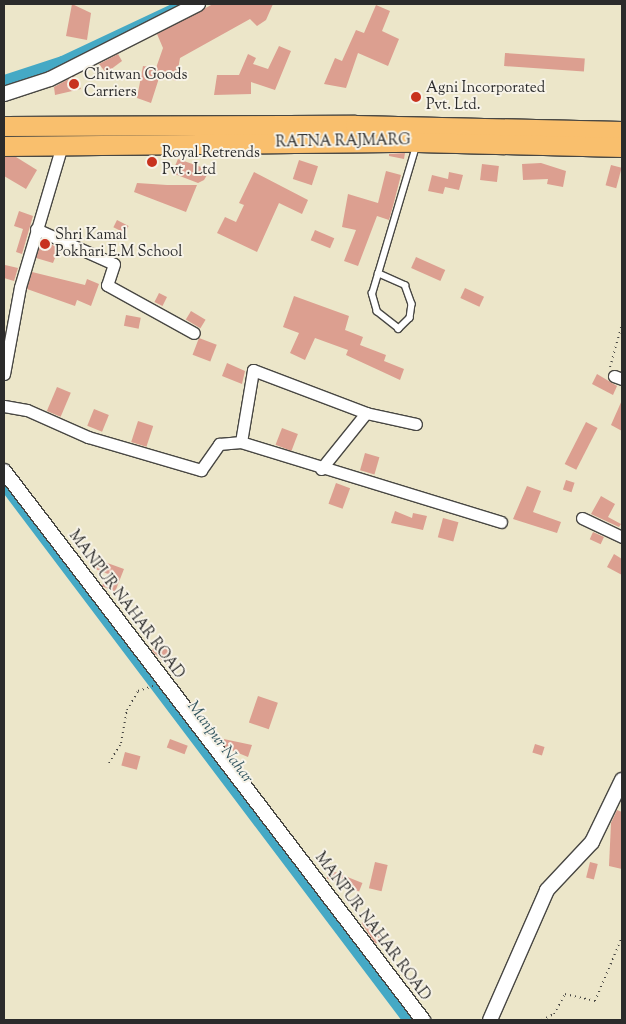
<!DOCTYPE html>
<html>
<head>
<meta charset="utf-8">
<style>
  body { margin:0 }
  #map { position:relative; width:626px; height:1024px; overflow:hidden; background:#ece6c9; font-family:"Sorts Mill Goudy",serif }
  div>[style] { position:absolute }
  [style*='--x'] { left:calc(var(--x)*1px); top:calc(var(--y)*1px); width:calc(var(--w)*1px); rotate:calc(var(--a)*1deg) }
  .canal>* { height:11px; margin:-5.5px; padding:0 5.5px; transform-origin:5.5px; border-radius:5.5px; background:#45a9c5 }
  .building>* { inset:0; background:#dc9f90; transform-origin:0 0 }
  .path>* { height:2px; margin-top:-1px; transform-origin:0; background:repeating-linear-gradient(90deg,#484743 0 1px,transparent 0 5px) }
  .roads { filter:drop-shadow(1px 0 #484743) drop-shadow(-1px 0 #484743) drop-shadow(0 1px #484743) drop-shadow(0 -1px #484743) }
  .service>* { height:5.5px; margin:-2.75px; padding:0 2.75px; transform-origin:2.75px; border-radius:2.75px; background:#fff }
  .minor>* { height:11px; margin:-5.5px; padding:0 5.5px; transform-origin:5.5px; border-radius:5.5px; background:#fff }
  .tertiary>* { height:14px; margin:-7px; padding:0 7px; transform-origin:7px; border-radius:7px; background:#fff }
  .trunk>* { height:19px; margin:-9.5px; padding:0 9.5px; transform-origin:9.5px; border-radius:9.5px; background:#f9bf6d }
  .dots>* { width:14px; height:14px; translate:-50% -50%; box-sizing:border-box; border:2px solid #f7f3e8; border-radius:50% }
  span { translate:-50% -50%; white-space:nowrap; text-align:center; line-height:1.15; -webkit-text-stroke:4px #f7f3e8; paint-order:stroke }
  .poi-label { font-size:15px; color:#2b2b2b }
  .left { translate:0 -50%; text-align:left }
  .street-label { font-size:15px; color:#2b2b2b }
  .water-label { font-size:16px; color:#345761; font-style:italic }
  .frame { position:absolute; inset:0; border:5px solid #2b2b2b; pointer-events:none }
</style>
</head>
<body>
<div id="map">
  <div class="canal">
    <div style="--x:4;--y:80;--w:61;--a:-18.1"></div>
    <div style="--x:62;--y:61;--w:134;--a:-25.2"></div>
    <div style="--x:4;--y:485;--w:670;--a:52.94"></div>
  </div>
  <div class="building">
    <div style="clip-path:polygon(72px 4px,91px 13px,87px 40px,66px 36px)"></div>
    <div style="clip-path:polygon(213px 4px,273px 4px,266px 20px,257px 26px,250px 19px,180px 58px,176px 81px,160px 75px,151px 103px,137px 98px,143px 66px,156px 68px,163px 48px,157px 34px)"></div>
    <div style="clip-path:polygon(376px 5px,390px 11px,382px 31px,399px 39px,388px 66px,358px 53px,346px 88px,324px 84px,335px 58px,342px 61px,356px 30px,364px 33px)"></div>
    <div style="clip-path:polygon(279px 46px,291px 51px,275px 90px,251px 82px,251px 94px,214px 95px,217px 75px,239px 75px,248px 54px,256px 58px,253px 64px,268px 69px)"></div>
    <div style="left:505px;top:53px;width:80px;height:13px;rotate:4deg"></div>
    <div style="clip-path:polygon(118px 54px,122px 61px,106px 73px,99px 64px)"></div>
    <div style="clip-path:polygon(74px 76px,81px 89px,55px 95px,54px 87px)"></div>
    <div style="clip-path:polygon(405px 153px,404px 159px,389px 156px,389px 154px)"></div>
    <div style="clip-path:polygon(4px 157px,16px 157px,37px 170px,26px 189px,4px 176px)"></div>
    <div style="clip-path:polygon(178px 159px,210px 170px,204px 180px,198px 183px,172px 173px)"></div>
    <div style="left:299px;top:160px;width:20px;height:20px;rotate:18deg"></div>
    <div style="clip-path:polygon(541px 163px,566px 171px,563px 187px,547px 184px,548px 179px,523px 180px,522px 164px)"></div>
    <div style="left:482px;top:164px;width:17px;height:16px;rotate:7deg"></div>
    <div style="left:611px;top:165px;width:11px;height:21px;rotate:15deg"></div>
    <div style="clip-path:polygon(386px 171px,401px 175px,393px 206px,389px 220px,377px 216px,358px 266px,344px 261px,356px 230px,342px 227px,348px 194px,378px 203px)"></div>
    <div style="clip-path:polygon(254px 172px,308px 200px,302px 214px,279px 203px,257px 252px,217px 233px,225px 217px,236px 222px,244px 205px,239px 203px)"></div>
    <div style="clip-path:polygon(449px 172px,463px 175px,459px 190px,445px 187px,443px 194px,428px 191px,432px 175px,448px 179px)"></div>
    <div style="clip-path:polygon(137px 183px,167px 185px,197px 185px,186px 212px,134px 192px)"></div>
    <div style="clip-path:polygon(19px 211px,33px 216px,22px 254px,16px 252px,23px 229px,14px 226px)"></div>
    <div style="left:117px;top:220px;width:13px;height:8px;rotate:27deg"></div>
    <div style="left:315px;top:230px;width:21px;height:11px;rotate:23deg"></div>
    <div style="clip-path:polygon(42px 240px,59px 248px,53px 263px,36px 258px)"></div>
    <div style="left:416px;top:257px;width:32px;height:12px;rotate:24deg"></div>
    <div style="clip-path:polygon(5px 265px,18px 268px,14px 281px,4px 278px)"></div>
    <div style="clip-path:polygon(32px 272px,85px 285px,87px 279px,99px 284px,91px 306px,77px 300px,75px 306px,27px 289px)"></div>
    <div style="left:465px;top:288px;width:21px;height:11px;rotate:25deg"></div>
    <div style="left:159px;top:293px;width:9px;height:10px;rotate:27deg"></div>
    <div style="clip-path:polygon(294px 296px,349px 316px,345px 330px,363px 337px,360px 345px,386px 355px,384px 361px,404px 369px,400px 380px,346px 355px,348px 350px,315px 338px,305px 360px,290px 353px,299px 333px,283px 327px)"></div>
    <div style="left:191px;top:311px;width:17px;height:10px;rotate:31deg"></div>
    <div style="left:126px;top:315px;width:15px;height:11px;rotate:11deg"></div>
    <div style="left:199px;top:338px;width:19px;height:18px;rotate:21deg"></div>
    <div style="clip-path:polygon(227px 363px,245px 371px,242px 384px,222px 376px)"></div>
    <div style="clip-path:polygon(597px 374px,617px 386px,613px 395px,592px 384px)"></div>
    <div style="left:57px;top:387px;width:15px;height:26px;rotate:23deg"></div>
    <div style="clip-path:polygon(622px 400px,622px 431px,611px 425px)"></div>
    <div style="left:94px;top:409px;width:16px;height:18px;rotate:22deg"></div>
    <div style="left:138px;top:421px;width:16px;height:22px;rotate:18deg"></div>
    <div style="left:586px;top:422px;width:13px;height:47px;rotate:27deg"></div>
    <div style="left:282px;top:428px;width:17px;height:18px;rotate:21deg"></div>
    <div style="left:365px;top:453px;width:15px;height:18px;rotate:16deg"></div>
    <div style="left:566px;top:480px;width:9px;height:10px;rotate:18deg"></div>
    <div style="left:336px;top:483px;width:15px;height:22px;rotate:20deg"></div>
    <div style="clip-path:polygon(527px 486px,541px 491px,533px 512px,561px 522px,557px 533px,513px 519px)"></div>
    <div style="clip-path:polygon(601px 496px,615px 504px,608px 517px,621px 524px,619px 527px,591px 514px)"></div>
    <div style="clip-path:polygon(395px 511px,412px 518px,413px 513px,427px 516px,423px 530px,391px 523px)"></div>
    <div style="left:443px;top:518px;width:16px;height:20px;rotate:15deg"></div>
    <div style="left:593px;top:532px;width:12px;height:8px;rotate:24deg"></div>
    <div style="clip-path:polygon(614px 554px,622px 559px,622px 575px,607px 567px)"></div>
    <div style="clip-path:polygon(99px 560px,124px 569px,115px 592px,102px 586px,108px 574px,95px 569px)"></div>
    <div style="clip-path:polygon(155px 644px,172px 651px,167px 665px,152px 651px)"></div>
    <div style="left:258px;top:696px;width:21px;height:28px;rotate:19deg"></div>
    <div style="clip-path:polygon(219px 738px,252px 745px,248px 757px,226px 748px)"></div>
    <div style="left:170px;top:739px;width:19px;height:9px;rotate:21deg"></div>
    <div style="left:535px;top:744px;width:10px;height:9px;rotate:17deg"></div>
    <div style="left:125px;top:752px;width:16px;height:14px;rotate:15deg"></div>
    <div style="clip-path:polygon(617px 810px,622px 812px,622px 869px,609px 866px,611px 823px)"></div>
    <div style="left:375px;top:862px;width:13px;height:27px;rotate:13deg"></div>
    <div style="left:590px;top:862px;width:8px;height:16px;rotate:14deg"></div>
    <div style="left:330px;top:870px;width:35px;height:9px;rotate:22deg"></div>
    <div style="left:369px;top:918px;width:25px;height:9px;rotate:56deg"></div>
  </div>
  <div class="path">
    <div style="--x:610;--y:367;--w:45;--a:-74.4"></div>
    <div style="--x:109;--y:763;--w:23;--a:-59"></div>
    <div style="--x:121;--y:743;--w:34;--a:-80"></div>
    <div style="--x:127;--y:710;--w:22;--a:-60"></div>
    <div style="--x:138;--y:691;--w:16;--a:-18"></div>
    <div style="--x:542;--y:1020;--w:13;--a:-27"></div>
    <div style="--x:554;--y:1014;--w:23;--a:-61"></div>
    <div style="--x:565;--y:994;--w:31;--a:13"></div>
    <div style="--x:595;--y:1001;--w:69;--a:-67.1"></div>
  </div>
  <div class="roads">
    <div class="service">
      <div style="--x:378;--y:273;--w:30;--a:24"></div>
      <div style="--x:405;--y:285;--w:20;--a:70"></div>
      <div style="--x:412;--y:304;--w:14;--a:98"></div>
      <div style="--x:410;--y:318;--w:16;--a:135"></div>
      <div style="--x:399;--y:329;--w:28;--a:-142"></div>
      <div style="--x:377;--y:312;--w:19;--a:-106"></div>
      <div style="--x:372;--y:294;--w:154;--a:-73.4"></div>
    </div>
    <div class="minor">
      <div style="--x:36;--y:229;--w:85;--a:24.2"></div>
      <div style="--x:114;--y:264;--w:22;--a:108"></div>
      <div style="--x:107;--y:285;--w:99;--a:28.9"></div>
      <div style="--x:4;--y:374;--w:88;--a:-79.6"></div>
      <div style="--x:20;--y:287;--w:148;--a:-73.5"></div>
      <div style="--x:614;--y:376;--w:9;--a:21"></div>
      <div style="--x:4;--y:406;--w:23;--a:10"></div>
      <div style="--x:27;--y:410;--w:67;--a:23.9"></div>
      <div style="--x:88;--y:437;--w:118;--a:16.3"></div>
      <div style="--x:201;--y:470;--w:32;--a:-55"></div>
      <div style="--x:219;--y:444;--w:22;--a:-5"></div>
      <div style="--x:241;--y:442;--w:272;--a:17.1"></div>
      <div style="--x:241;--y:442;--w:73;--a:-80.5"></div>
      <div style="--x:253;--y:370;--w:121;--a:20.8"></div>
      <div style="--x:321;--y:469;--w:72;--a:-51.2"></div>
      <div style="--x:366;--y:413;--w:51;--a:12.4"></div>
      <div style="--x:582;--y:518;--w:44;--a:25.4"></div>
    </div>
    <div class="tertiary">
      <div style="--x:4;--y:94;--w:48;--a:-18.1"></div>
      <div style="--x:50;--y:79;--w:166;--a:-26.9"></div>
      <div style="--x:4;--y:471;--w:691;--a:52.65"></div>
      <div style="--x:490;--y:1020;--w:142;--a:-66.3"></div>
      <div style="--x:547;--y:890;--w:66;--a:-46.8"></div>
      <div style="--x:592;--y:842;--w:69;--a:-64.2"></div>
    </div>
    <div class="trunk">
      <div style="--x:4;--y:126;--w:351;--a:-0.2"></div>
      <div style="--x:355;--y:125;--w:267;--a:1.3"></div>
      <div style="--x:4;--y:146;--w:413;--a:-0.6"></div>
      <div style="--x:417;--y:142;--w:205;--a:1.4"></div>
    </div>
  </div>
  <div class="dots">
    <div style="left:74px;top:84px;background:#c8321e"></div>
    <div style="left:416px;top:97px;background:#c8321e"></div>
    <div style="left:152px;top:162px;background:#c8321e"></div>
    <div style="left:45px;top:244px;background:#c8321e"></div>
  </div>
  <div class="poi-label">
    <span class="left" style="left:84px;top:84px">Chitwan Goods<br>Carriers</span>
    <span class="left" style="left:426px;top:97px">Agni Incorporated<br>Pvt. Ltd.</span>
    <span class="left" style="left:162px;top:162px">Royal Retrends<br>Pvt . Ltd</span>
    <span class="left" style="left:55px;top:244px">Shri Kamal<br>Pokhari E.M School</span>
  </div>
  <div class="street-label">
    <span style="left:343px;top:142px;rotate:-1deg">RATNA RAJMARG</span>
    <span style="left:126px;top:605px;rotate:53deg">MANPUR NAHAR ROAD</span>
    <span style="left:372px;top:927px;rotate:53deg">MANPUR NAHAR ROAD</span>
  </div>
  <div class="water-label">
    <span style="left:219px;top:743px;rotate:53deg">Manpur Nahar</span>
  </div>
  <div class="frame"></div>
</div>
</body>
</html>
